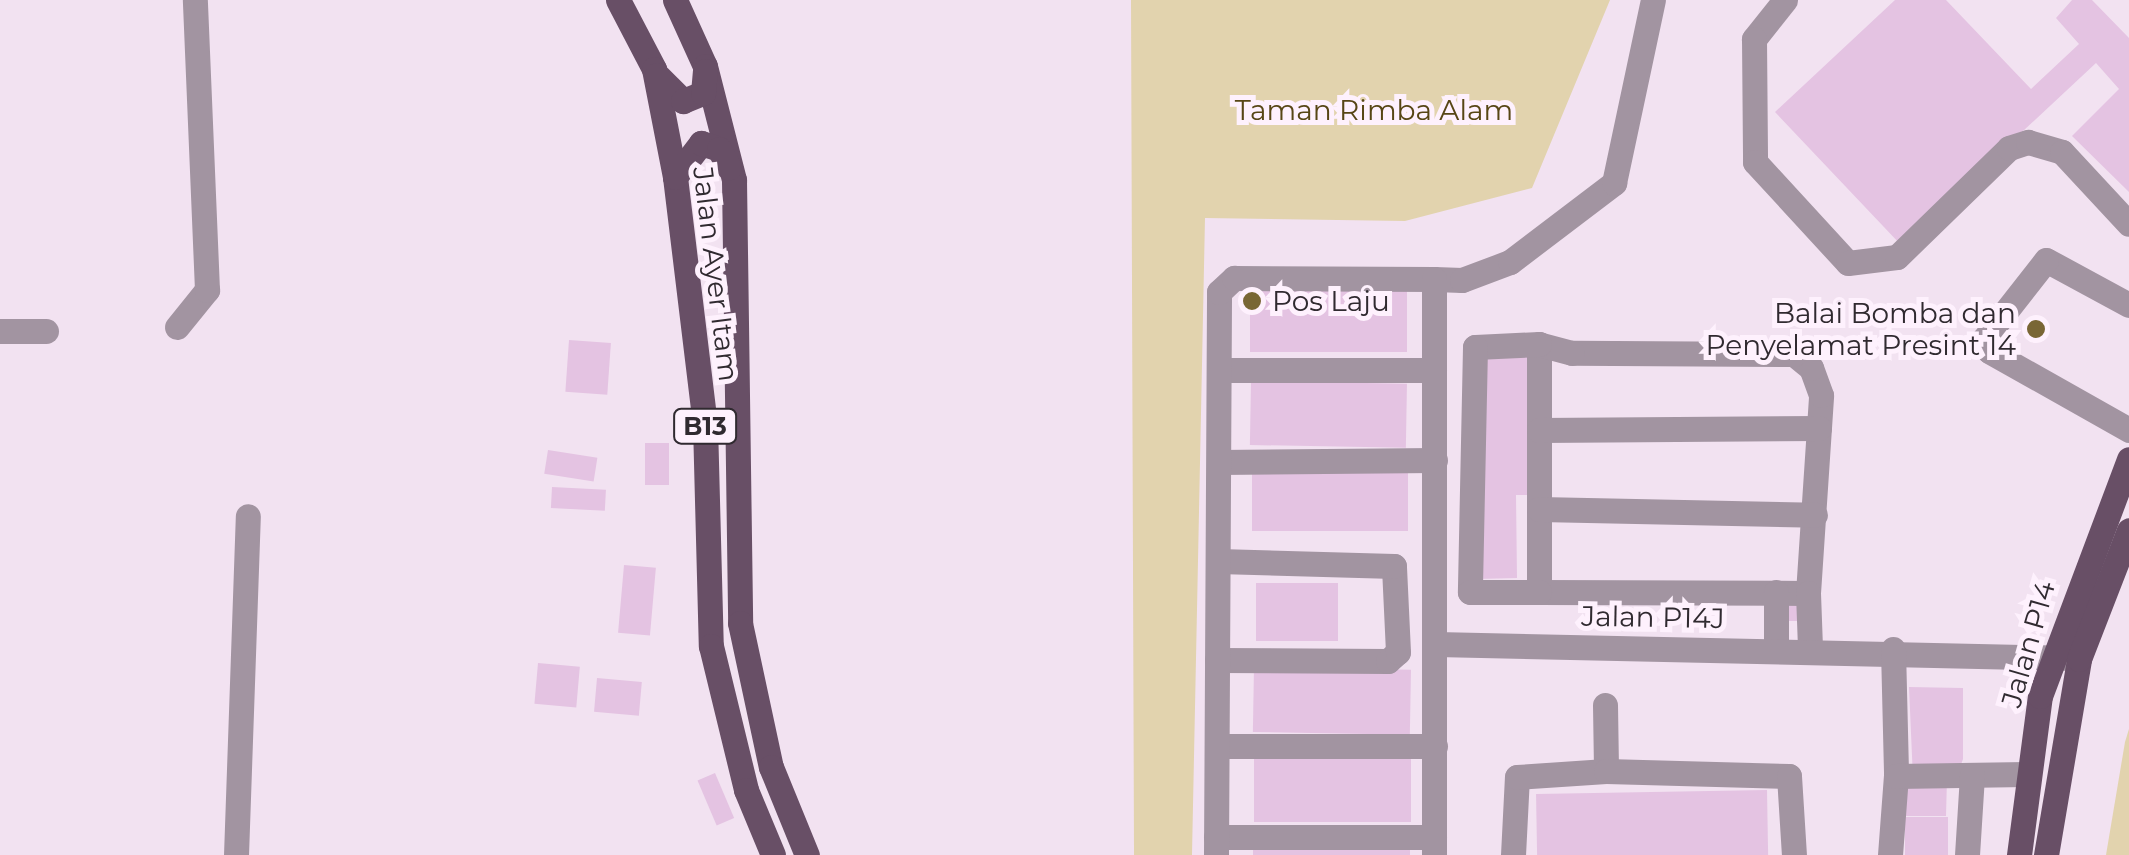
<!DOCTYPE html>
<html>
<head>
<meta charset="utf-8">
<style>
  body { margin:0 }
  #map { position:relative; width:2129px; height:855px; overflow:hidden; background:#f2e2f1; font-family:Montserrat,sans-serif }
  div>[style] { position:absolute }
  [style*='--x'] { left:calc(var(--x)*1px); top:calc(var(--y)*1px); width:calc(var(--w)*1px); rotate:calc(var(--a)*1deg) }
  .green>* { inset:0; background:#e2d3ae }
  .building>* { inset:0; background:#e4c3e2; transform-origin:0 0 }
  .minor>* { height:25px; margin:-12.5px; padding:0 12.5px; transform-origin:12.5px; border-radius:12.5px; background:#a294a1 }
  .major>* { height:25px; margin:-12.5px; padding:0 12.5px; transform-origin:12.5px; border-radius:12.5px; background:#684f66 }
  .dots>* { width:28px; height:28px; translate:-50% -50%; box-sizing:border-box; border:5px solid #fef1fd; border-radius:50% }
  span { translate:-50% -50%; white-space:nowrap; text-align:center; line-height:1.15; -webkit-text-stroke:10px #fef1fd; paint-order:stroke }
  .shield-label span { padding:2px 8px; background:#fef1fd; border:2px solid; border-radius:8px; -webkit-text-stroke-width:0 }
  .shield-label { font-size:25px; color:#302a30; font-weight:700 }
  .park-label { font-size:28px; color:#574615 }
  .street-label { font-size:28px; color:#302a30 }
  .poi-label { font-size:28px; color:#302a30 }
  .left { translate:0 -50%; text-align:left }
  .right { translate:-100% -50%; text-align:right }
</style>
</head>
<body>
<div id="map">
  <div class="green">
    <div style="clip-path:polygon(1131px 0,1610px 0,1532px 188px,1405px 221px,1205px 218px,1192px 855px,1134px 855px)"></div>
    <div style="clip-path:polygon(2129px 729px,2129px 855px,2106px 855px,2125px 742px)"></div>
  </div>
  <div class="building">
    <div style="clip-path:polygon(1895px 0,1946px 0,2031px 89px,2079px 44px,2056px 18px,2072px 0,2092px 0,2129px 38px,2129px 192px,2072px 136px,2119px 89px,2096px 63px,1901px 245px,1775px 112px)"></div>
    <div style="left:1250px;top:288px;width:157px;height:64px"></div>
    <div style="left:569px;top:340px;width:42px;height:52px;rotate:4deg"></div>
    <div style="clip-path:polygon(1481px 349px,1528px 349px,1529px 495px,1516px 495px,1517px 578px,1477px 579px)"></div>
    <div style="left:1251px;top:381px;width:156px;height:64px;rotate:1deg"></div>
    <div style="left:645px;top:443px;width:24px;height:42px"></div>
    <div style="left:548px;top:450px;width:50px;height:24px;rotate:9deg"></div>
    <div style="left:1252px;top:467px;width:156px;height:64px"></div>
    <div style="left:552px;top:487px;width:54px;height:21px;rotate:3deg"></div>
    <div style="left:624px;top:565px;width:32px;height:68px;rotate:5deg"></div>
    <div style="left:1256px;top:583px;width:82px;height:58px"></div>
    <div style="left:1788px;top:601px;width:26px;height:20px"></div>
    <div style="left:538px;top:663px;width:42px;height:41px;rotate:5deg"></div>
    <div style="left:1254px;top:667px;width:157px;height:65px;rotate:1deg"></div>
    <div style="left:597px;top:678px;width:45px;height:34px;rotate:5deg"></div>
    <div style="clip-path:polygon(1909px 687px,1963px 688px,1963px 759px,1956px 779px,1947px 779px,1946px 816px,1904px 816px,1904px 779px,1913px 779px)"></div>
    <div style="left:1254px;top:758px;width:157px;height:64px"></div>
    <div style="left:715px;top:773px;width:49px;height:19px;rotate:67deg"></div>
    <div style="left:1767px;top:790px;width:65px;height:231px;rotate:89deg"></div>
    <div style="left:1905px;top:817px;width:43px;height:38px"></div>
    <div style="left:1253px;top:846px;width:157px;height:9px"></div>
  </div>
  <div class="minor">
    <div style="--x:1785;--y:0;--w:50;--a:128.5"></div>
    <div style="--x:1754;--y:39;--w:123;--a:89.5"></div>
    <div style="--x:1755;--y:162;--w:137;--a:47.4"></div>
    <div style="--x:1848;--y:263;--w:49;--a:-7"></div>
    <div style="--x:1897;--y:257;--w:156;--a:-44.2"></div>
    <div style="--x:2009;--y:148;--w:20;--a:-18"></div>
    <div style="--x:2028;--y:142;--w:35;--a:16"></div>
    <div style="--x:2062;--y:152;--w:98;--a:47.1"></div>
    <div style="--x:1434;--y:279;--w:28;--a:2"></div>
    <div style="--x:1462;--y:280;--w:51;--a:-20.6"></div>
    <div style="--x:1510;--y:262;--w:131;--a:-37.2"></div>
    <div style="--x:1614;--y:183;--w:187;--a:-78"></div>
    <div style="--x:2129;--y:305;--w:94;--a:-151.5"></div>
    <div style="--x:2046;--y:260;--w:100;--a:128.1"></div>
    <div style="--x:1984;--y:339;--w:13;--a:67"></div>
    <div style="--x:1989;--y:351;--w:161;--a:29.4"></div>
    <div style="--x:177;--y:327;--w:48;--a:-51"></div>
    <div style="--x:207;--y:290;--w:290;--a:-92.4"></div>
    <div style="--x:0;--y:331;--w:46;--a:0"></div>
    <div style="--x:1539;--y:344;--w:248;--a:90"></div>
    <div style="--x:1539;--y:592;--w:269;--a:0.2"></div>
    <div style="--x:1808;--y:593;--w:198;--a:-86.2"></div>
    <div style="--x:1821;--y:395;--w:29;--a:-110"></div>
    <div style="--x:1811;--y:368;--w:22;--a:-141"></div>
    <div style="--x:1794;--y:354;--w:222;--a:-179.7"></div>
    <div style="--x:1572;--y:353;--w:34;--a:-165"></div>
    <div style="--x:1539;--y:344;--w:64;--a:177.3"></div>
    <div style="--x:1475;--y:347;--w:245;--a:91.2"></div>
    <div style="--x:1470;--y:592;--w:69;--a:0"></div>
    <div style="--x:1219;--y:370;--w:215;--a:0"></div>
    <div style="--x:1539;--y:430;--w:280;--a:-0.4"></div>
    <div style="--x:1219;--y:462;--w:216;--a:-0.5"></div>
    <div style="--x:1539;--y:509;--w:276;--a:1.2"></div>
    <div style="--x:1776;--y:592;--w:56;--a:90"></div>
    <div style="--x:1808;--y:593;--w:55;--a:87.9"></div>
    <div style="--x:1436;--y:644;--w:639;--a:1.26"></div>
    <div style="--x:1893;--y:649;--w:127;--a:88.6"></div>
    <div style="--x:1217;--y:660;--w:171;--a:0.3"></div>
    <div style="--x:1388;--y:661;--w:13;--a:-42"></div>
    <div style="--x:1398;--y:652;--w:86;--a:-92.7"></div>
    <div style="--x:1394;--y:566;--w:176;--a:-178.4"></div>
    <div style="--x:1605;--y:705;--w:66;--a:89.1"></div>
    <div style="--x:1217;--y:746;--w:218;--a:0"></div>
    <div style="--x:1216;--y:837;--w:218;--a:0"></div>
    <div style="--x:236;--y:855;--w:339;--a:-88"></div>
    <div style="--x:1216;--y:855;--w:563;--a:-89.69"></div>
    <div style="--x:1219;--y:292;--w:21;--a:-43"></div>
    <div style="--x:1234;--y:278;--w:200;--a:0.3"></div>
    <div style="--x:1434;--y:279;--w:576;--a:90"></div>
    <div style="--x:1513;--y:855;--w:78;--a:-87.1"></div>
    <div style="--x:1517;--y:777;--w:89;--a:-3.9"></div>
    <div style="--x:1606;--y:771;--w:183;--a:1.6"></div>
    <div style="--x:1789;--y:776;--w:79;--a:86.4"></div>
    <div style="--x:1890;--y:855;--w:79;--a:-85.7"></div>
    <div style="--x:1896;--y:776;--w:130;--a:-0.9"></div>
    <div style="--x:1967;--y:855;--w:80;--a:-86.4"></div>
  </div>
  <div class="major">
    <div style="--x:618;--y:0;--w:78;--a:62.4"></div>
    <div style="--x:654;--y:69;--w:110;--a:79"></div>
    <div style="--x:675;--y:177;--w:249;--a:83.1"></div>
    <div style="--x:705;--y:424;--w:222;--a:88.5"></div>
    <div style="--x:711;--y:646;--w:148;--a:76.3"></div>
    <div style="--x:746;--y:790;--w:70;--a:67.4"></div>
    <div style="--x:675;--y:0;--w:72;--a:65.6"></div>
    <div style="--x:705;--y:66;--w:118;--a:75.7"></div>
    <div style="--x:734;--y:180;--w:443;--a:89.2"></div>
    <div style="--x:740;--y:623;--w:147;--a:77.9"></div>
    <div style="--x:771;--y:767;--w:95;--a:67.8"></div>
    <div style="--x:657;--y:75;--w:37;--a:45"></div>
    <div style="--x:683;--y:101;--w:22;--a:-22"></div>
    <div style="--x:703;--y:93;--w:22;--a:-85"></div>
    <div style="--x:675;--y:177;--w:43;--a:-52.6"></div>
    <div style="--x:701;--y:143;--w:19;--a:18"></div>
    <div style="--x:719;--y:149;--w:21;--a:62"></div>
    <div style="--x:2019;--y:855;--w:160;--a:-82.5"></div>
    <div style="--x:2040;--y:696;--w:253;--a:-69.4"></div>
    <div style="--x:2046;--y:855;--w:199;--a:-80.4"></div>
    <div style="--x:2079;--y:659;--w:138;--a:-68.8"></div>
  </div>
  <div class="dots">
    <div style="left:1252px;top:301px;background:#796635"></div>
    <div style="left:2036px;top:329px;background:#796635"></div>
  </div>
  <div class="shield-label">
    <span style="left:705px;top:426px">B13</span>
  </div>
  <div class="park-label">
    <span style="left:1374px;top:110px">Taman Rimba Alam</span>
  </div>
  <div class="street-label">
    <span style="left:716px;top:274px;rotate:83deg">Jalan Ayer Itam</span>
    <span style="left:1653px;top:617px;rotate:1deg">Jalan P14J</span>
    <span style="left:2028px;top:644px;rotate:-74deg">Jalan P14</span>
  </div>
  <div class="poi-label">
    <span class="left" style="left:1272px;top:301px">Pos Laju</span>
    <span class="right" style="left:2016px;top:329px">Balai Bomba dan<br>Penyelamat Presint 14</span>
  </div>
</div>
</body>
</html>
